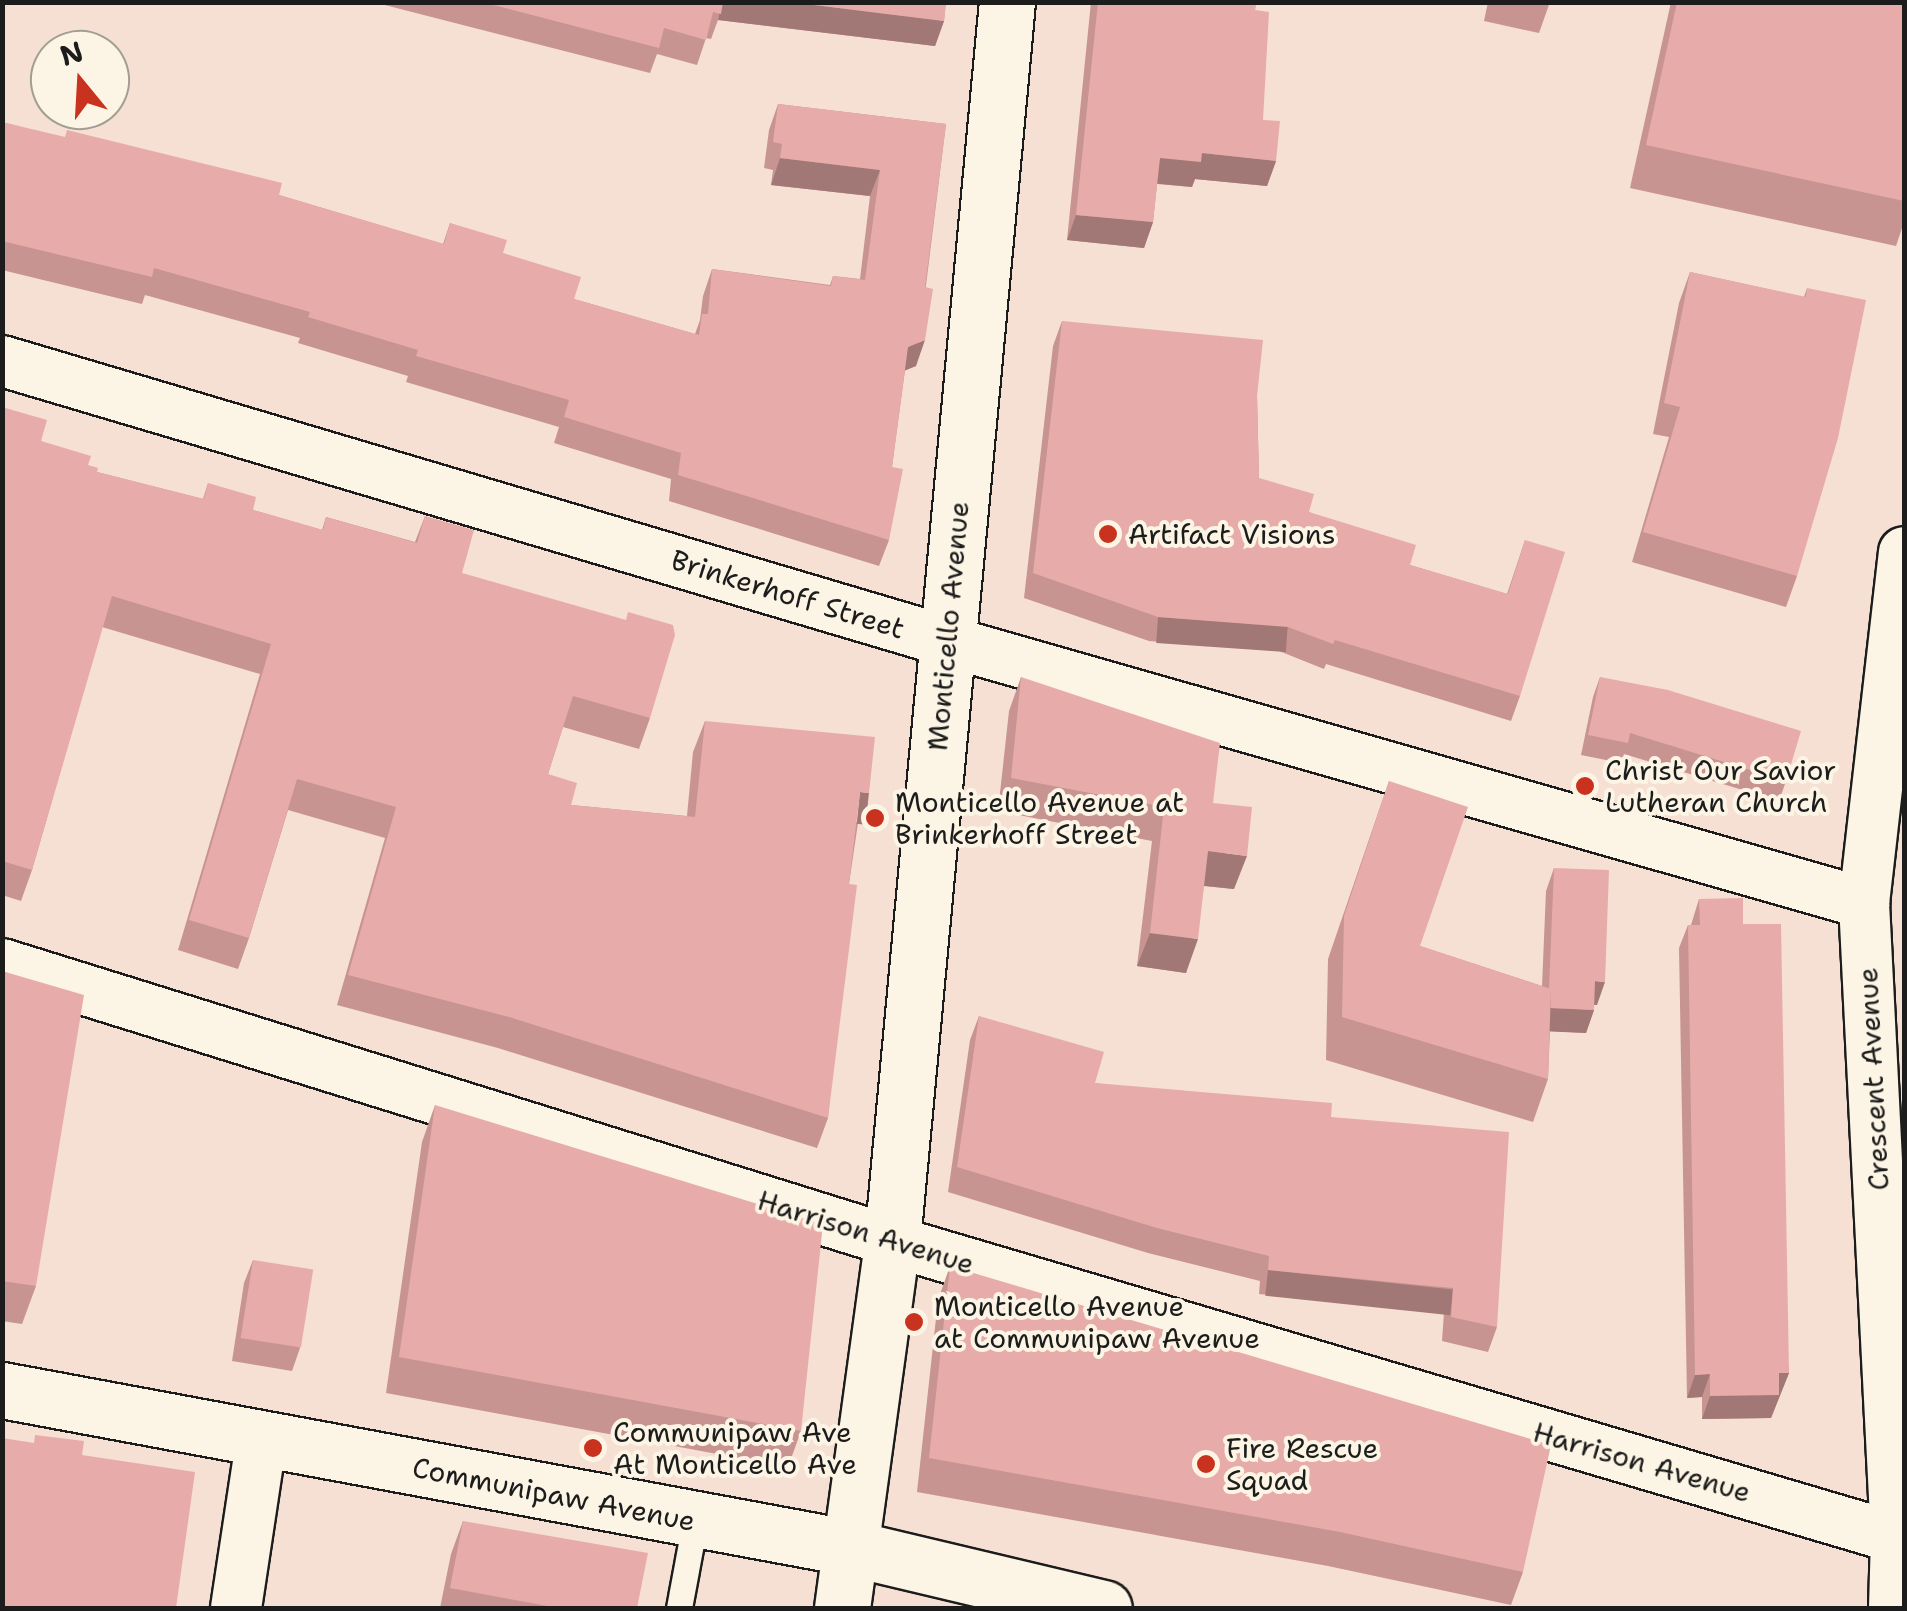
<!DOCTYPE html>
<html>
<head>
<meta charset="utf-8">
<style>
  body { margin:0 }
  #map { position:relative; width:1907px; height:1611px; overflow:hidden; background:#f6dfd3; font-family:"Shantell Sans",sans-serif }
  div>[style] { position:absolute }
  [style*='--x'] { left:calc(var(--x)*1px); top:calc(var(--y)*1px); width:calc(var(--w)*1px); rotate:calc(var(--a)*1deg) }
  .roads { filter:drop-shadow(2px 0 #1c1c1c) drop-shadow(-2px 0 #1c1c1c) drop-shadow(0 2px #1c1c1c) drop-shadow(0 -2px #1c1c1c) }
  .lane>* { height:25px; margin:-12.5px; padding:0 12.5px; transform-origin:12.5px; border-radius:12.5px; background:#fcf5e5 }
  .street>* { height:50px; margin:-25px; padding:0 25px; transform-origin:25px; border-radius:25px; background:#fcf5e5 }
  .secondary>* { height:55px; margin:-27.5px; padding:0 27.5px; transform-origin:27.5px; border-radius:27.5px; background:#fcf5e5 }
  .wall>* { inset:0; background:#c79491 }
  .shaded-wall>* { inset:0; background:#a27876; transform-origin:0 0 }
  .building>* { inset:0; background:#e7aca9; transform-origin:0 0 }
  .dots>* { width:28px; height:28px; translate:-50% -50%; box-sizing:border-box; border:5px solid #fcf5e5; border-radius:50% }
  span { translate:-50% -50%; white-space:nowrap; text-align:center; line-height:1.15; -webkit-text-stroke:8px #fcf5e5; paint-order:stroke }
  .poi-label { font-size:28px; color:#1c1c1c }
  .left { translate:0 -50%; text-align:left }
  .street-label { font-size:28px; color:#1c1c1c }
  .frame { position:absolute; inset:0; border:5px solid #1c1c1c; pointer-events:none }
  .north { position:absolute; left:30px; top:30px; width:100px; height:100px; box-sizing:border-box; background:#fcf5e5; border:2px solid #a29e95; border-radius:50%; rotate:342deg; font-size:28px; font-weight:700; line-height:40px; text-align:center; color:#1c1c1c }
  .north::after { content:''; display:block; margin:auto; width:35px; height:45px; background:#c8321e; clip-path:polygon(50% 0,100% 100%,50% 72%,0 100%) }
</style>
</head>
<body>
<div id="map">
  <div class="roads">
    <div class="lane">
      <div style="--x:679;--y:1608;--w:87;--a:-79.5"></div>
    </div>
    <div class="street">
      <div style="--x:2;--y:361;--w:985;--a:16.52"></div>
      <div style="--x:946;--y:641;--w:955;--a:15.93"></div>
      <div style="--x:2;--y:964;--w:932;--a:17.29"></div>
      <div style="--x:892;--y:1241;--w:1055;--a:16.46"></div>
      <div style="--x:236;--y:1608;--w:173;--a:-81.4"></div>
      <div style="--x:1894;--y:1608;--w:71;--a:-88.4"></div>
      <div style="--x:1896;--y:1537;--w:635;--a:-92.89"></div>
      <div style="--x:1864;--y:903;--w:353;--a:-83.5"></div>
    </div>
    <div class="secondary">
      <div style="--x:2;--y:1390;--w:859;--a:10.53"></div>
      <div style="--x:847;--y:1547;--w:264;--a:13.4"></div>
      <div style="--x:842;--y:1608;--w:370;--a:-82.2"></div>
      <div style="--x:892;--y:1241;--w:1244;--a:-84.7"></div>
    </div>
  </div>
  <div class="wall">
    <div style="clip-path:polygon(373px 2px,946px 2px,944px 21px,935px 46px,718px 20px,711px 39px,706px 38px,697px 65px,657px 54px,650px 73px)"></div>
    <div style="clip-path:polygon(1091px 2px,1256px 2px,1255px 10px,1263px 120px,1276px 161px,1267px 186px,1195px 179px,1192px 187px,1157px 184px,1153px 222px,1144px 248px,1067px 240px)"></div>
    <div style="clip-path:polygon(1488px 2px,1550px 2px,1539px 33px,1484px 21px)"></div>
    <div style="clip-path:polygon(1671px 2px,1904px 2px,1904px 222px,1896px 246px,1630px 188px)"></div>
    <div style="clip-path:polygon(778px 104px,946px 124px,916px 366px,905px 370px,892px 467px,889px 540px,879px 566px,669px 501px,671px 479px,554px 443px,559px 427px,406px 382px,408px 376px,298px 343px,300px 338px,145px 295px,142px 304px,2px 270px,2px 122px,279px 195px,443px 244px,450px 223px,503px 253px,574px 299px,695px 334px,700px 320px,703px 296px,712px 269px,830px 285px,833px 276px,860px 279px,870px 196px,771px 185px,773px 170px,764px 168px,769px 130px)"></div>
    <div style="clip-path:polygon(1690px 272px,1804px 297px,1807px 288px,1797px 576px,1786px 607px,1632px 562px,1669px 437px,1653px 434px,1679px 303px)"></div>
    <div style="clip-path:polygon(1062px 321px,1257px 396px,1259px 478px,1309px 512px,1410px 565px,1507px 594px,1525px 540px,1520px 696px,1511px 721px,1326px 664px,1324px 669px,1279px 651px,1149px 641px,1024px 598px,1053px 346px)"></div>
    <div style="clip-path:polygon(2px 407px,41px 441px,88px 465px,97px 472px,203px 499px,208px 483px,253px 510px,322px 530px,326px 517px,415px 542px,425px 516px,462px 573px,650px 718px,639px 749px,563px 727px,548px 774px,571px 805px,687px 816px,693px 752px,705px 721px,858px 823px,849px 884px,828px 1118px,817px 1148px,498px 1048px,337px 1005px,385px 838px,288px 810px,249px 938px,238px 969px,178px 950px,260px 674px,102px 627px,32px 870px,21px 901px,2px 895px)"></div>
    <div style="clip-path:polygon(1021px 677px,1213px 803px,1234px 889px,1204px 886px,1186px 973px,1137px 966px,1152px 841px,998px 811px,1009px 711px)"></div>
    <div style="clip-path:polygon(1600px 677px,1786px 781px,1779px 801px,1624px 754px,1621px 763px,1581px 755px,1593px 697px)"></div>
    <div style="clip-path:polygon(1389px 781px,1420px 946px,1542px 986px,1546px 891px,1554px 868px,1597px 1005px,1594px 1005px,1594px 1010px,1586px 1033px,1550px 1031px,1548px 1079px,1533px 1122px,1326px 1060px,1328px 959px)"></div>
    <div style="clip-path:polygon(1699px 899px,1743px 924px,1789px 1373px,1771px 1418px,1702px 1419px,1702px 1397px,1687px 1398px,1679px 948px,1688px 925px,1691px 925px)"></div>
    <div style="clip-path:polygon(2px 971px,36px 1286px,22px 1324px,2px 1321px)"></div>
    <div style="clip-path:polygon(979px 1016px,1095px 1083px,1331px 1117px,1497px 1327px,1488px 1352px,1442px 1341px,1444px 1312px,1259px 1294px,1260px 1281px,1148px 1253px,948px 1192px,970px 1040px)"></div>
    <div style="clip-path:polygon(435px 1105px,801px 1431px,788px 1467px,386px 1393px,422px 1142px)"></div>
    <div style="clip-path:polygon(253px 1260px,300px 1348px,292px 1371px,232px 1361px,244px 1283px)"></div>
    <div style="clip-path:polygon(950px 1266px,1523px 1572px,1511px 1605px,1328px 1566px,917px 1492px,938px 1300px)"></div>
    <div style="clip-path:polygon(463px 1521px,637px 1608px,440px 1608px,451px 1554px)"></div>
  </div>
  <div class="shaded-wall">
    <div style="clip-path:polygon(722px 2px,790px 2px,944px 21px,935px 46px,718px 20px)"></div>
    <div style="clip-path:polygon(1202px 153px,1276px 161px,1267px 186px,1195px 179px,1192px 187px,1151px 183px,1160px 158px)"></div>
    <div style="clip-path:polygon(780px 158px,880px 170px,870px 196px,771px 185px)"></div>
    <div style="clip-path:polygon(1076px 215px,1153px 222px,1144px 248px,1067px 240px)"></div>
    <div style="clip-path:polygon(925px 340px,916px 366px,899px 373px,908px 347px)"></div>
    <div style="left:1158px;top:617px;width:130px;height:26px;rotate:4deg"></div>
    <div style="left:860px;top:792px;width:9px;height:32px;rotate:6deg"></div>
    <div style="clip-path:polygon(1208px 851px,1247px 856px,1234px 889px,1196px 885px)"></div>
    <div style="clip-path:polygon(1150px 933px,1198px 939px,1186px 973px,1137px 966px)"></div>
    <div style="clip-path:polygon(1595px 981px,1605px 982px,1597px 1005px,1587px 1004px)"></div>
    <div style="clip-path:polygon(1549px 1008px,1594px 1010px,1586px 1033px,1540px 1031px)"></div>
    <div style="left:1268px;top:1270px;width:186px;height:26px;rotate:6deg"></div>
    <div style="clip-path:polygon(1779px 1373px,1789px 1373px,1771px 1418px,1702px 1419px,1710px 1396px)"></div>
    <div style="clip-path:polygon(1710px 1374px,1702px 1397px,1687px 1398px,1695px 1375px)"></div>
  </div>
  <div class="building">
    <div style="clip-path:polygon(482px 2px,723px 2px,721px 14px,713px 12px,706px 40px,664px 28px,659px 48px)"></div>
    <div style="clip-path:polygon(790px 2px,946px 2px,944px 21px)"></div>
    <div style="clip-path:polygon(1098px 2px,1256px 2px,1255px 10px,1269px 12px,1263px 120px,1280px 121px,1276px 161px,1202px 153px,1201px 162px,1160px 158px,1153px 222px,1076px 215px)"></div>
    <div style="clip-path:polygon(1677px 2px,1904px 2px,1904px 201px,1646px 145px)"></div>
    <div style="clip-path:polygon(778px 104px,946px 124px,925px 287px,933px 289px,925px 340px,908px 347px,892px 467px,903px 469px,889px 540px,678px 475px,681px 453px,564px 417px,569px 400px,416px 356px,418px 350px,308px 317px,310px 312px,154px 268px,152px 277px,2px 241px,2px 122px,65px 137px,67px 130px,282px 183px,279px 195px,444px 244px,450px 223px,507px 240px,503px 253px,581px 277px,574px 299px,699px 335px,702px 314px,708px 314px,712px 269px,831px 286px,833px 276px,865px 280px,880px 170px,780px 158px,782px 144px,773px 142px)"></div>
    <div style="clip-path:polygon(1690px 272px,1806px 297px,1807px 288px,1866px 300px,1838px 438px,1797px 576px,1643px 532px,1680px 407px,1664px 403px)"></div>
    <div style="clip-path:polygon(1062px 321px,1263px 340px,1257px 396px,1259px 478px,1314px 494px,1309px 512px,1416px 545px,1410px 565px,1508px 594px,1525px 540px,1565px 552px,1520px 696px,1335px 640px,1333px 644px,1288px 627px,1158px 617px,1033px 573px)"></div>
    <div style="clip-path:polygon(2px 407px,47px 420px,41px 441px,91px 456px,88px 465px,98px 468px,97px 472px,204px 499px,208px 483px,256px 497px,253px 510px,323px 530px,326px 517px,417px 543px,425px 516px,474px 530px,462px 573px,626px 620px,628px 612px,673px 625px,675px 635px,650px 718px,573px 696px,548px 774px,577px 783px,571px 805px,695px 817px,705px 721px,875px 737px,869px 793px,860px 792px,849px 884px,857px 885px,828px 1118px,509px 1017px,348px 975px,396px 807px,297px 779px,249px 938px,189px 920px,271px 644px,112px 596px,32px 870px,2px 861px)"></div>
    <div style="clip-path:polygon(1021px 677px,1220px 743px,1213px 803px,1252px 807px,1247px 856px,1208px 851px,1198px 939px,1150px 933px,1164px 807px,1011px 778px)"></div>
    <div style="clip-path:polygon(1600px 677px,1668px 690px,1801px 731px,1786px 781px,1630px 733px,1628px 743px,1588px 735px)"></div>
    <div style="clip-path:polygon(1389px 781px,1468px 807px,1420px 946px,1551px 989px,1548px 1079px,1342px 1017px,1344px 916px)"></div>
    <div style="clip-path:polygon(1554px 868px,1609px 870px,1605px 982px,1595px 981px,1594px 1010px,1551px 1008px,1551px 989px,1549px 989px)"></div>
    <div style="clip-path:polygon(1743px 898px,1743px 924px,1781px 924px,1789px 1373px,1779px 1373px,1779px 1395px,1710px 1396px,1710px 1374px,1695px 1375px,1688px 925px,1700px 925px,1699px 899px)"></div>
    <div style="clip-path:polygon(2px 971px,84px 995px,36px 1286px,2px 1281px)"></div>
    <div style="clip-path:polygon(979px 1016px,1104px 1052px,1095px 1083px,1332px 1103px,1331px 1117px,1509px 1132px,1497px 1327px,1451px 1317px,1453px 1288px,1268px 1270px,1269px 1256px,1157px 1228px,957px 1167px)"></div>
    <div style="clip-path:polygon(435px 1105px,823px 1224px,801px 1431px,399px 1357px)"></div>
    <div style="left:253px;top:1260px;width:61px;height:79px;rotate:9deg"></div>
    <div style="clip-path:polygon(950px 1266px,1551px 1445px,1523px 1572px,1340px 1532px,929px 1458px)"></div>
    <div style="clip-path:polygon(35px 1435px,84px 1441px,82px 1455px,195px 1472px,176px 1608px,2px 1608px,2px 1438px,34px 1443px)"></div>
    <div style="clip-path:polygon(463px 1521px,648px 1553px,637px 1608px,558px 1608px,450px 1588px)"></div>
  </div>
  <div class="dots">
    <div style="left:1108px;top:534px;background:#c8321e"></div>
    <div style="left:1585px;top:786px;background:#c8321e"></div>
    <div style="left:875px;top:818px;background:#c8321e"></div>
    <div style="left:914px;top:1322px;background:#c8321e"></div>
    <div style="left:593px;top:1448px;background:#c8321e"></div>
    <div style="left:1206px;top:1464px;background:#c8321e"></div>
  </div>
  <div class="poi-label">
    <span class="left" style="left:1128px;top:534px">Artifact Visions</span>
    <span class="left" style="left:1605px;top:786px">Christ Our Savior<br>Lutheran Church</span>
    <span class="left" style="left:895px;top:818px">Monticello Avenue at<br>Brinkerhoff Street</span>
    <span class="left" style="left:934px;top:1322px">Monticello Avenue<br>at Communipaw Avenue</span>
    <span class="left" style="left:613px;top:1448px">Communipaw Ave<br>At Monticello Ave</span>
    <span class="left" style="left:1226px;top:1464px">Fire Rescue<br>Squad</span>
  </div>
  <div class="street-label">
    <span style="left:788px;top:594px;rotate:17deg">Brinkerhoff Street</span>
    <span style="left:948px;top:626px;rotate:-85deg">Monticello Avenue</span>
    <span style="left:1873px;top:1079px;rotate:-93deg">Crescent Avenue</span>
    <span style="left:866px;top:1232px;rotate:17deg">Harrison Avenue</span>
    <span style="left:1642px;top:1462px;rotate:16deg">Harrison Avenue</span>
    <span style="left:554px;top:1494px;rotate:11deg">Communipaw Avenue</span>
  </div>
  <div class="frame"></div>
  <div class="north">N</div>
</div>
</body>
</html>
